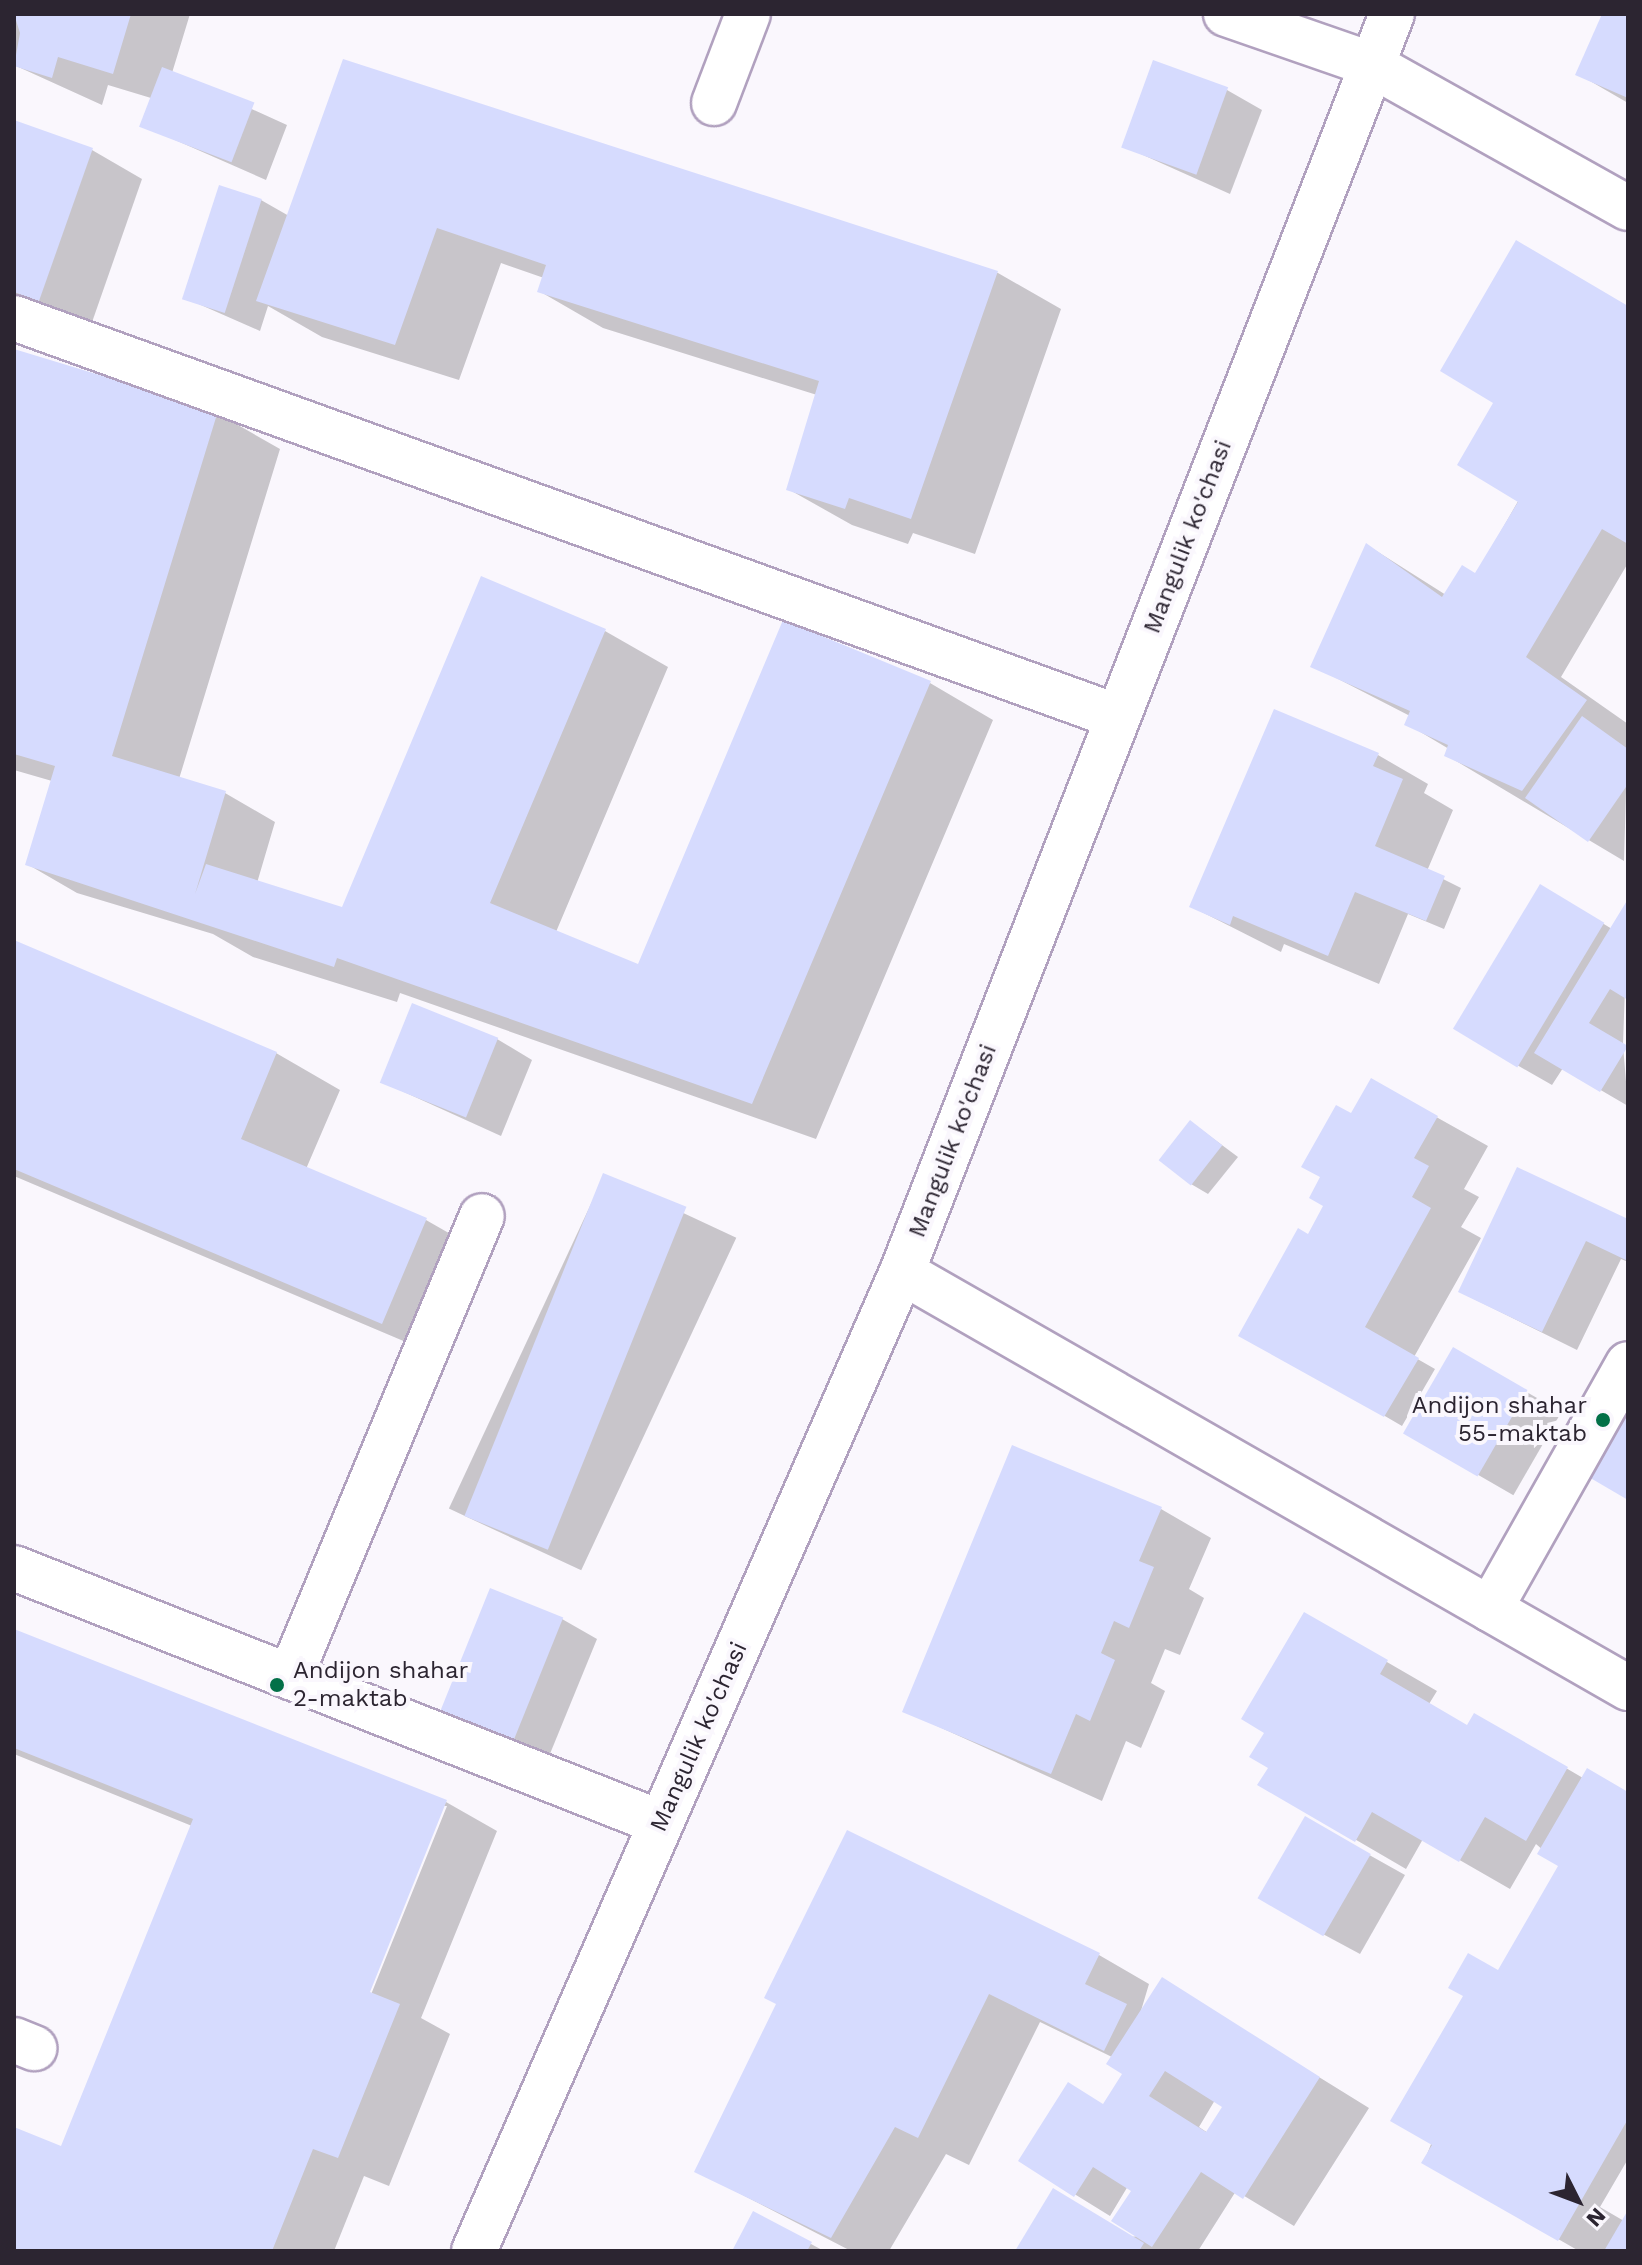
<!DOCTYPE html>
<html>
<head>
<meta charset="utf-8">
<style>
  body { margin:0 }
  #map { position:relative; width:1642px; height:2265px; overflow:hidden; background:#faf7fd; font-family:"Work Sans",sans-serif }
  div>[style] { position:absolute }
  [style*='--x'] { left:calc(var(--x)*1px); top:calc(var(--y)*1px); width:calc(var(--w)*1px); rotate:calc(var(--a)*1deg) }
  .shadow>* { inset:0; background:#0003; transform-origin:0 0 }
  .building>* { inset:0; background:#d6dbfe; transform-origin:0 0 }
  .roads { filter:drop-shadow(2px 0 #b1a1bf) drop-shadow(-2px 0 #b1a1bf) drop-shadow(0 2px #b1a1bf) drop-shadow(0 -2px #b1a1bf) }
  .minor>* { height:44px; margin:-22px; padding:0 22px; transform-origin:22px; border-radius:22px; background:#fff }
  .dots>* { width:22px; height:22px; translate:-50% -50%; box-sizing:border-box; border:4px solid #faf7fd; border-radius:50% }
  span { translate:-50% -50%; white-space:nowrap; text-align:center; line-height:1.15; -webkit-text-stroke:8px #faf7fd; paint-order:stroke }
  .street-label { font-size:24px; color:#2c2531 }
  .poi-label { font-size:24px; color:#2c2531 }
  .right { translate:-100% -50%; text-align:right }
  .left { translate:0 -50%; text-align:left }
  .frame { position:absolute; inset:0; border:16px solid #2c2531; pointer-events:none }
  .north { position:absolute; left:1538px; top:2161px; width:80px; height:80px; -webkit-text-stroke:6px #faf7fd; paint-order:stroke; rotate:132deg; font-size:22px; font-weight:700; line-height:32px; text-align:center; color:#2c2531 }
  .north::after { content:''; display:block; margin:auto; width:28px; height:36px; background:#2c2531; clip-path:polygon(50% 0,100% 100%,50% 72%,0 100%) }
</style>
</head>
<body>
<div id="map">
  <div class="shadow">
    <div style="clip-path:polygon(14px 14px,190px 14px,172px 73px,287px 125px,266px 180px,141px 125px,151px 98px,108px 85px,102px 105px,14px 65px)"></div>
    <div style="clip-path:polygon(1604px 14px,1628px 14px,1628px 103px,1578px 74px)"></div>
    <div style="clip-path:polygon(344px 61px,998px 273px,1061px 309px,975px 554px,913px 533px,908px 544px,852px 525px,788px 489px,817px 395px,603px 328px,539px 291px,544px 278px,501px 263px,459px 380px,322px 337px,268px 306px,260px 331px,185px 298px,261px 200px,289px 216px)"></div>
    <div style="clip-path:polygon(1227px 90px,1262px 110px,1230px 194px,1123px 146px)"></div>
    <div style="clip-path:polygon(14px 122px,92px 150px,142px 179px,90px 328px,14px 302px)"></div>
    <div style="clip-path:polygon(1628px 308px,1628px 563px,1561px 677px,1628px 724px,1624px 861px,1446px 755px,1449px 749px,1407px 724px,1410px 716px,1313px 666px,1367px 545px,1446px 595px,1476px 575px)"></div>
    <div style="clip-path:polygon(14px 351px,217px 413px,280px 449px,179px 779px,225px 793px,275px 822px,257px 883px,343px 909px,605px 631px,668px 667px,556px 932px,639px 967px,930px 683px,993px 720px,816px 1139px,400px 993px,397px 1002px,253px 957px,213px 934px,77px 893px,27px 864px,52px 781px,14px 770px)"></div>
    <div style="clip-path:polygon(1378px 755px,1428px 784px,1424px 793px,1453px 810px,1427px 871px,1461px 888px,1444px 929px,1408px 914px,1379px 984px,1284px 944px,1281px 952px,1192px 907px)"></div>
    <div style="clip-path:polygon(1628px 903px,1623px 1045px,1628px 1106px,1563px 1068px,1552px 1085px,1517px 1065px,1576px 907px,1612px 929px)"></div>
    <div style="clip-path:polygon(14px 943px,276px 1053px,340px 1090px,306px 1169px,426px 1220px,489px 1256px,446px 1359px,14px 1176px)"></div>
    <div style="clip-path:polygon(497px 1039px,532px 1060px,501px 1136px,382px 1082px)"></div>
    <div style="clip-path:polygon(1372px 1081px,1488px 1146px,1464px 1189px,1479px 1197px,1461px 1227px,1481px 1238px,1414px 1357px,1435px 1369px,1402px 1426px,1366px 1405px,1309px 1237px,1326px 1206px,1352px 1116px)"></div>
    <div style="clip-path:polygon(1191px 1122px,1238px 1157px,1208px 1194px,1191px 1184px)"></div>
    <div style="left:604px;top:1176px;width:146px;height:367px;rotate:25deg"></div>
    <div style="clip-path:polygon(1628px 1221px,1628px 1262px,1621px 1259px,1577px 1350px,1460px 1292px)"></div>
    <div style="left:1454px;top:1350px;width:124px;height:96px;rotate:30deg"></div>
    <div style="clip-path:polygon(1161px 1509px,1211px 1538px,1189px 1589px,1204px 1598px,1180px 1655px,1165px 1649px,1151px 1683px,1165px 1691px,1141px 1748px,1126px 1741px,1102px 1801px,904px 1711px)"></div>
    <div style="clip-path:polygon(1304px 1614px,1437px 1691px,1429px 1704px,1468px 1727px,1475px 1715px,1583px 1778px,1628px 1794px,1628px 2159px,1600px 2207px,1624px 2221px,1628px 2214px,1628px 2251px,1579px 2251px,1424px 2162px,1498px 1973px,1560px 1865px,1536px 1844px,1510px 1889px,1423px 1839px,1406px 1869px,1260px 1784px,1271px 1767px,1266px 1732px)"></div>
    <div style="clip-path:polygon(562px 1619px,597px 1639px,545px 1766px,475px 1738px)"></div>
    <div style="clip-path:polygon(evenodd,14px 1631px,446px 1802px,497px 1831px,421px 2018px,450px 2034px,389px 2186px,364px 2176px,334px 2251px,14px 2251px,14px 2129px,63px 2149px,192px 1826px,14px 1754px,14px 1631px,443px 1806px,447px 1806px,368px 2002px,365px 2000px,443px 1806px)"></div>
    <div style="clip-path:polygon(1305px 1819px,1405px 1875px,1360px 1954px,1295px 1919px)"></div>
    <div style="clip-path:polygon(evenodd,1099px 1955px,1149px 1984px,1140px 2014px,1162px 1980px,1369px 2108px,1294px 2226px,1236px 2191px,1198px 2251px,1017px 2251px,1139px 2236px,1134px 2190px,1128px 2186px,1110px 2216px,1021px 2161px,1105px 2105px,1125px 2073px,1112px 2057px,1040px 2022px,969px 2165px,946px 2154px,889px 2251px,851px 2251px,696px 2171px,778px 2004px,1099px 1955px,1215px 2100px,1225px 2107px,1208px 2133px,1199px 2127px,1215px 2100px)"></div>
    <div style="clip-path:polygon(811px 2244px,824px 2251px,734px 2251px)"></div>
  </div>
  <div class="building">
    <div style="clip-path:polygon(14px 14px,131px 14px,113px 74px,58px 57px,52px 78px,14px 66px,20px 33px)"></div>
    <div style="clip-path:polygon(1602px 14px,1628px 14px,1628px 98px,1575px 75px)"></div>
    <div style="clip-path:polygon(343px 59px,998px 271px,911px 519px,849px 498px,845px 509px,786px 490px,819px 381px,537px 292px,546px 265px,437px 228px,395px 345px,256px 301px)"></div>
    <div style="left:1153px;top:60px;width:80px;height:93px;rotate:20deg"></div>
    <div style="left:162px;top:67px;width:99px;height:64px;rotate:21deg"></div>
    <div style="clip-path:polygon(14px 120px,93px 148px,39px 301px,14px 292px)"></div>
    <div style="left:219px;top:185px;width:45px;height:120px;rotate:18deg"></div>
    <div style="clip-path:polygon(1516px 240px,1628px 306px,1628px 544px,1602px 529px,1526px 657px,1587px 700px,1522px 791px,1444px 756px,1448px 745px,1404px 725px,1410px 711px,1310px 667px,1366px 543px,1442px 597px,1462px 565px,1475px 573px,1518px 502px,1457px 465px,1493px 403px,1440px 371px)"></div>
    <div style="clip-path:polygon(14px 349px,218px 411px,112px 756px,226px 791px,195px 894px,206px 864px,342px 907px,481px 576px,606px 629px,490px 903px,638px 964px,783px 620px,931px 681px,752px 1104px,337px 958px,334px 967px,25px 865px,55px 766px,14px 754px)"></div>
    <div style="clip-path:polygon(1274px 709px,1379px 753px,1373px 766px,1403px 779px,1375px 846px,1445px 876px,1426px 921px,1355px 892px,1328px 956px,1233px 916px,1230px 925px,1189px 907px)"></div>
    <div style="clip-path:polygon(1582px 716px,1628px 749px,1628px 784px,1588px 842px,1525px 798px)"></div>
    <div style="left:1540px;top:884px;width:75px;height:169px;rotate:31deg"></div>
    <div style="clip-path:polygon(1628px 899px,1628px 1000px,1610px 989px,1589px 1023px,1628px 1046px,1600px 1092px,1534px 1053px)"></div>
    <div style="clip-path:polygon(14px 940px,277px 1052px,241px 1139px,427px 1218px,382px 1324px,14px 1169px)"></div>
    <div style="left:412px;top:1003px;width:93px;height:86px;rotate:22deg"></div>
    <div style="clip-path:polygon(1371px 1078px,1438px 1116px,1414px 1158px,1429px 1166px,1412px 1197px,1431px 1208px,1365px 1327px,1419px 1358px,1384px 1417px,1238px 1336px,1298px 1228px,1308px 1234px,1323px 1206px,1309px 1198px,1320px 1177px,1301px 1167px,1336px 1105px,1351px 1113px)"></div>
    <div style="left:1190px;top:1120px;width:41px;height:51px;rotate:38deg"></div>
    <div style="clip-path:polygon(1517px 1167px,1628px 1219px,1628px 1261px,1586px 1241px,1542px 1332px,1458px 1292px)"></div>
    <div style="left:603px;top:1173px;width:90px;height:370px;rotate:22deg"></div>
    <div style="left:1453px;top:1347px;width:86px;height:100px;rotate:30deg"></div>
    <div style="clip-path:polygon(1628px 1407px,1628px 1500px,1587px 1476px)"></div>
    <div style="clip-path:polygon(1012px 1445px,1162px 1507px,1139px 1561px,1154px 1567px,1129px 1628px,1114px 1621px,1101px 1653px,1115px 1660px,1090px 1721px,1076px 1714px,1051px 1774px,902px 1712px)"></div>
    <div style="left:490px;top:1588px;width:79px;height:141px;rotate:22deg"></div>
    <div style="clip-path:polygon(1304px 1612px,1388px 1660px,1380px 1674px,1467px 1725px,1474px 1713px,1568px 1767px,1526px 1841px,1485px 1817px,1459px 1862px,1372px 1812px,1355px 1842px,1257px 1785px,1268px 1768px,1249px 1757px,1264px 1733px,1241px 1719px)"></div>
    <div style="clip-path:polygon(14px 1629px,447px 1800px,370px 1992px,400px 2004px,338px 2158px,313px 2149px,272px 2251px,14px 2251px,14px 2127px,61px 2146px,193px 1819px,14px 1748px)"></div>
    <div style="clip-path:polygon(1587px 1768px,1628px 1792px,1628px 2119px,1558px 2241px,1421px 2163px,1432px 2145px,1390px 2121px,1463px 1996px,1448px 1988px,1468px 1953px,1498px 1970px,1558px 1866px,1537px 1854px)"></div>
    <div style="left:1305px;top:1816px;width:76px;height:95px;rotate:30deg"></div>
    <div style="clip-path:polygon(847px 1830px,1100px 1953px,1085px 1984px,1127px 2004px,1104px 2051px,989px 1994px,918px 2138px,895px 2127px,831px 2238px,694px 2172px,776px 2004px,764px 1998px)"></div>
    <div style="clip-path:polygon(evenodd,1162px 1977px,1320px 2077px,1243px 2199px,1201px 2172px,1152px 2247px,1111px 2221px,1131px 2191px,1093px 2167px,1074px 2197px,1018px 2161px,1068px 2082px,1103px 2104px,1122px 2074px,1106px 2064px,1162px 1977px,1165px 2071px,1222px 2107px,1206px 2132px,1149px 2096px,1165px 2071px)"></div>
    <div style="clip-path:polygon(1053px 2188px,1144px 2243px,1139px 2251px,1015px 2251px)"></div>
    <div style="clip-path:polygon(1628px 2210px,1628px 2251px,1604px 2251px)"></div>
    <div style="clip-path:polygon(753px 2211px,812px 2242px,807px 2251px,732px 2251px)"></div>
  </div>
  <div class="roads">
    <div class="minor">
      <div style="--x:1226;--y:14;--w:152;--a:19.1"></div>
      <div style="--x:1370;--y:64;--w:295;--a:29.2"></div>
      <div style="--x:714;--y:103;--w:95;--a:-69.1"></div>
      <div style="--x:14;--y:318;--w:1174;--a:19.87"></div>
      <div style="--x:902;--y:1272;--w:837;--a:29.81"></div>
      <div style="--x:14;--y:1568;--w:695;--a:21.51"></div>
      <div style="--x:1490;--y:1609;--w:281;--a:-60.6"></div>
      <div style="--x:290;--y:1677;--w:499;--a:-67.4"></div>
      <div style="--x:14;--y:2040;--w:22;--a:22"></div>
      <div style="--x:474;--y:2251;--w:1068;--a:-66.39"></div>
      <div style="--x:902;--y:1272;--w:1350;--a:-68.72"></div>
    </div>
  </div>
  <div class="dots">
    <div style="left:1603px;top:1420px;background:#037048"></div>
    <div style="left:277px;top:1685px;background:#037048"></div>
  </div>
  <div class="street-label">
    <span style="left:1188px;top:537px;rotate:-69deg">Mangulik ko'chasi</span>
    <span style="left:953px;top:1141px;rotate:-69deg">Mangulik ko'chasi</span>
    <span style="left:699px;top:1737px;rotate:-66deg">Mangulik ko'chasi</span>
  </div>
  <div class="poi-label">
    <span class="right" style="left:1587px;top:1420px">Andijon shahar<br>55-maktab</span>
    <span class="left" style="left:293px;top:1685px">Andijon shahar<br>2-maktab</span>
  </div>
  <div class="frame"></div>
  <div class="north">N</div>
</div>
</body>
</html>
